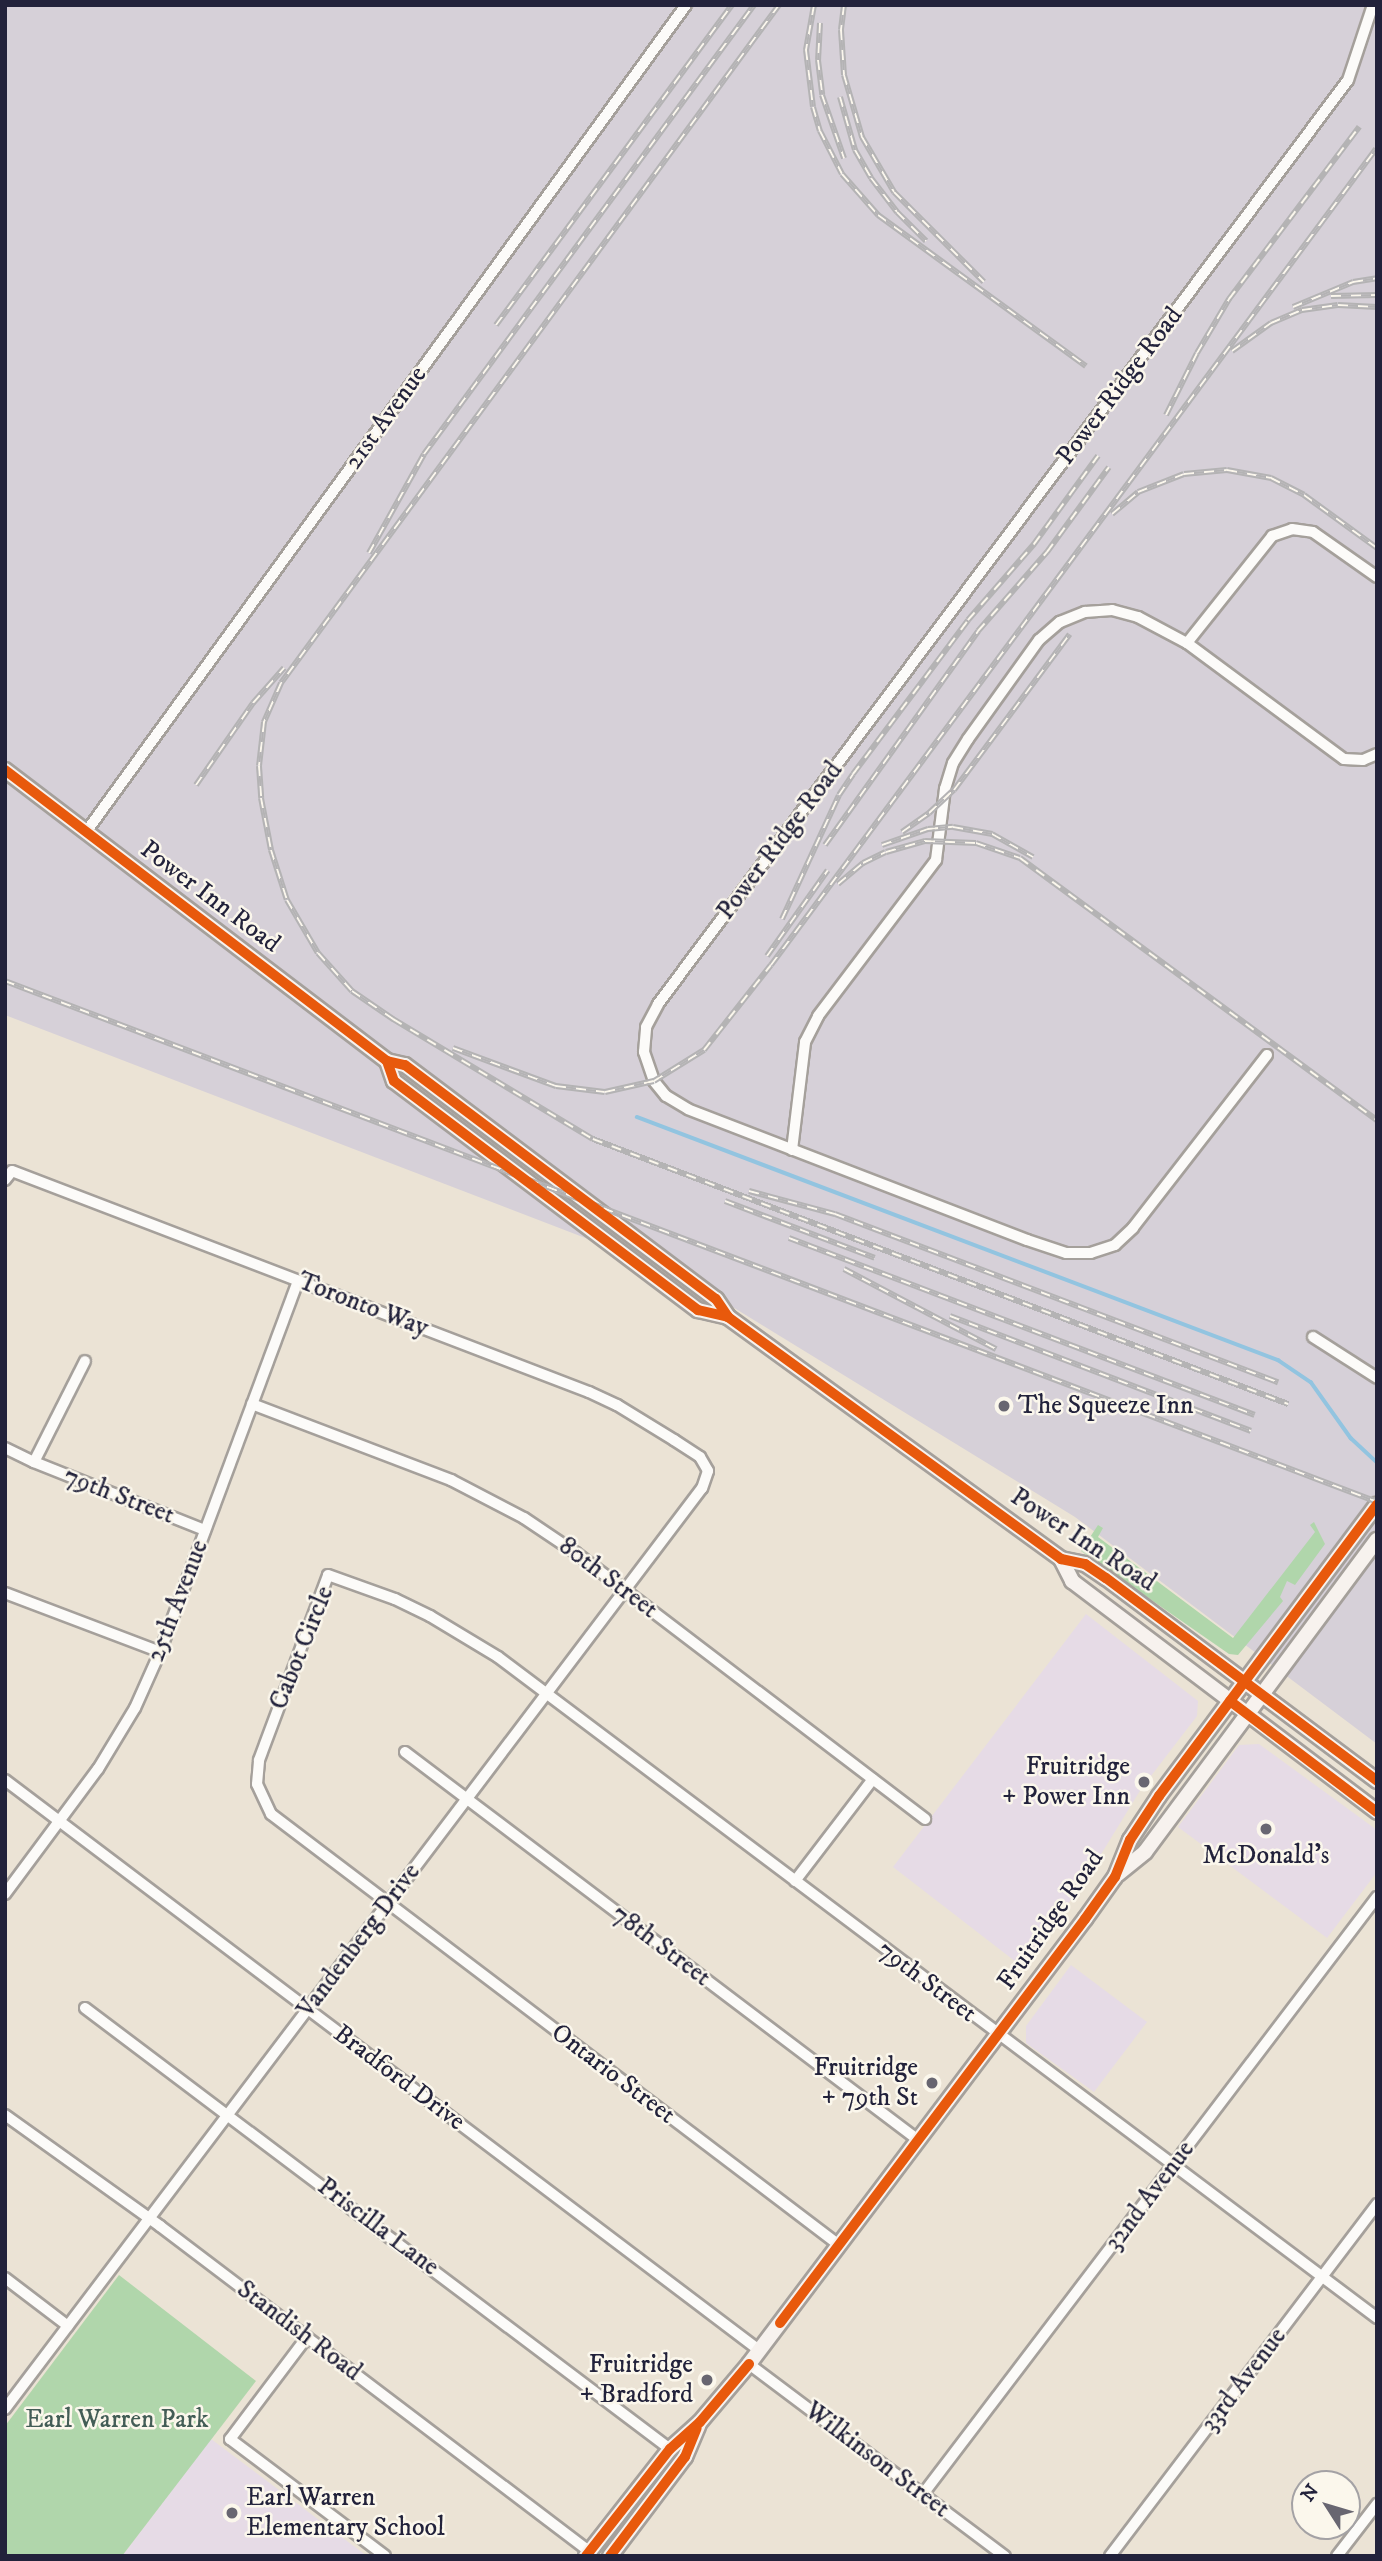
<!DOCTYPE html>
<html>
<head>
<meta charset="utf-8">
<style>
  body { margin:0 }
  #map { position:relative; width:1382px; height:2561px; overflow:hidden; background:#ebe3d5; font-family:"IM FELL DW Pica",serif }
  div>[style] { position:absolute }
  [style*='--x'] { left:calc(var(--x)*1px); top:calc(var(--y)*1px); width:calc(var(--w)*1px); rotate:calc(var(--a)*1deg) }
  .built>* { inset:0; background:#e6dbe6 }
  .industrial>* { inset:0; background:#d6d0d8 }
  .green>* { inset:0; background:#b0d6ab }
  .stream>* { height:3.5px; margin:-1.75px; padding:0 1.75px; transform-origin:1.75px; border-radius:1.75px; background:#92c4e0 }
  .roads { filter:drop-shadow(2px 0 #a5a09b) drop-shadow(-2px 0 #a5a09b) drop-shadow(0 2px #a5a09b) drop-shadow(0 -2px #a5a09b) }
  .minor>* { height:10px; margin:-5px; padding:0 5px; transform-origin:5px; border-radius:5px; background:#fcfbf9 }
  .secondary>* { height:14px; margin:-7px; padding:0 7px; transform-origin:7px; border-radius:7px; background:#f7f2ee }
  .rail>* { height:6px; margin-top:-3px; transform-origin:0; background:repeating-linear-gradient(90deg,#fbf7ec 0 10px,#b4b3b4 0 20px); box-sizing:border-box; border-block:2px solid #b4b3b4 }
  .cycleway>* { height:10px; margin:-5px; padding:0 5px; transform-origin:5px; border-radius:5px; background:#e8590c }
  .dots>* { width:19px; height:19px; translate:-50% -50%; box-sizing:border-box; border:4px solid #fbf7ec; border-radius:50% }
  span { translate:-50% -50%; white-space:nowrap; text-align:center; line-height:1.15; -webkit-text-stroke:5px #fbf7ec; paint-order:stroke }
  .street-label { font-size:26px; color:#22223b }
  .poi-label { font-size:26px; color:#22223b }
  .left { translate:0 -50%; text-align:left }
  .right { translate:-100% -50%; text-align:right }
  .park-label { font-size:26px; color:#435d56 }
  .frame { position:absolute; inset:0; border:7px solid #22223b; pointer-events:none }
  .north { position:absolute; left:1291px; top:2470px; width:70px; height:70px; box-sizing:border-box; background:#fbf7ec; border:2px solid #a4a2a5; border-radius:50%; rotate:307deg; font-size:19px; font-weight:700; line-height:28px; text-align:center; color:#22223b }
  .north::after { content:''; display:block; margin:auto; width:24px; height:32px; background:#686671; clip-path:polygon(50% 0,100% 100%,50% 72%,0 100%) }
</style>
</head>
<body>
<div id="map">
  <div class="built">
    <div style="clip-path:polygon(1086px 1614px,1198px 1701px,1197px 1716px,1141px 1789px,1081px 1887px,1020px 1965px,893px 1867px)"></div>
    <div style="clip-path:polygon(1259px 1744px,1377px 1830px,1377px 1872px,1327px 1938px,1178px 1827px,1239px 1745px)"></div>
    <div style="clip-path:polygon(1071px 1965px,1147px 2022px,1094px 2092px,1026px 2043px,1026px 2026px)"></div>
    <div style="clip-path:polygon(211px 2439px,367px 2556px,122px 2556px)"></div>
  </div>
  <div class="industrial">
    <div style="clip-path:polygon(5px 5px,1377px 5px,1377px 1744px,1075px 1517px,679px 1274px,5px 1015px)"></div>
  </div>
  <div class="green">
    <div style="clip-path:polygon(1314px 1522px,1325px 1544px,1295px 1585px,1287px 1581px,1280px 1597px,1283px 1601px,1238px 1655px,1229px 1654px,1081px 1551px,1098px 1525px,1103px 1528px,1098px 1537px,1233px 1638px,1315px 1532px,1310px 1525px)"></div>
    <div style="clip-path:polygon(119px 2275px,256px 2381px,122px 2556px,5px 2556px,5px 2426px)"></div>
  </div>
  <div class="stream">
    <div style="--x:637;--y:1117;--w:686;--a:20.76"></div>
    <div style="--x:1278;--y:1360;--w:40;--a:34"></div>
    <div style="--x:1311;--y:1382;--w:69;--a:54.5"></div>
    <div style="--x:1351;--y:1438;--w:35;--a:43"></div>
  </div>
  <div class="roads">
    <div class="minor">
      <div style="--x:1187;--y:643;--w:137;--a:-51.5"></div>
      <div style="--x:1272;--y:536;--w:21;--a:-19"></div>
      <div style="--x:1292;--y:529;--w:21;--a:8"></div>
      <div style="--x:1313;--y:532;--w:78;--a:35.1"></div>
      <div style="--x:86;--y:832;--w:1022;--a:-54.04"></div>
      <div style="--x:1267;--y:1055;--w:219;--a:127.8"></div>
      <div style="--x:1133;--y:1228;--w:25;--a:137"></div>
      <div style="--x:1115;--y:1245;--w:25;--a:162"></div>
      <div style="--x:1091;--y:1253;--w:25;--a:180"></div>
      <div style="--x:1066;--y:1253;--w:41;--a:-161.6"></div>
      <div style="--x:1027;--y:1240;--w:363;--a:-158.9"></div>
      <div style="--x:688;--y:1109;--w:26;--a:-149"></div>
      <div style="--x:666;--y:1096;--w:19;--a:-129"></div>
      <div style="--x:654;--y:1081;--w:31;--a:-109"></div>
      <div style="--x:644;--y:1052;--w:25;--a:-85"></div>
      <div style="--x:646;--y:1027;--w:26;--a:-62"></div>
      <div style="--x:658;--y:1004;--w:1153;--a:-53.25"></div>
      <div style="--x:1348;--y:80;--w:79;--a:-71.6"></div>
      <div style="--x:792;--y:1150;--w:109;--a:-83.1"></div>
      <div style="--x:805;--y:1042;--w:29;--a:-63"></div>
      <div style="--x:818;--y:1016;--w:196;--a:-52.9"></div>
      <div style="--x:936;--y:860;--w:72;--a:-82.8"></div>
      <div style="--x:945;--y:789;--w:27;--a:-73"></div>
      <div style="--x:953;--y:763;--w:28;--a:-58"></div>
      <div style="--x:968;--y:739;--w:122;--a:-54.4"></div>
      <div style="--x:1039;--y:640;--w:28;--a:-41"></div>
      <div style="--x:1060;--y:622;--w:27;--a:-22"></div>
      <div style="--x:1085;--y:612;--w:27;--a:-4"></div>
      <div style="--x:1112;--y:610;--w:27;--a:15"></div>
      <div style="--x:1138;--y:617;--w:55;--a:28"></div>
      <div style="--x:1187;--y:643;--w:195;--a:36.5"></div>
      <div style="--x:1344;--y:759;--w:19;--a:3"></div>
      <div style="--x:1363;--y:760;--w:15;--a:-23"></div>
      <div style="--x:5;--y:1180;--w:11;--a:-52"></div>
      <div style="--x:12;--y:1171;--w:618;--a:20.96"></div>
      <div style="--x:589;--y:1392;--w:31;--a:25"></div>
      <div style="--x:617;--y:1405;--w:67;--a:31.6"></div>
      <div style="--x:674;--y:1440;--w:31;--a:33"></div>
      <div style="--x:700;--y:1457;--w:16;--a:60"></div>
      <div style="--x:708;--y:1471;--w:18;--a:109"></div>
      <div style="--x:702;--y:1488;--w:1155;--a:127.12"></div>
      <div style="--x:1313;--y:1337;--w:76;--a:32.6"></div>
      <div style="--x:252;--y:1404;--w:213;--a:20.9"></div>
      <div style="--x:451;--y:1480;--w:82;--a:27.5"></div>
      <div style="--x:524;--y:1518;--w:63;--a:33.9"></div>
      <div style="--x:576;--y:1553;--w:439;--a:37.3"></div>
      <div style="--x:5;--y:1448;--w:32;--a:26"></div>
      <div style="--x:34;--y:1462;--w:184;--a:21.7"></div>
      <div style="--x:34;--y:1462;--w:113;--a:-63.2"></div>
      <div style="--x:5;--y:1593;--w:166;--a:20.8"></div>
      <div style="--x:405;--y:1752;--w:643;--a:37.1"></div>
      <div style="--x:5;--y:1780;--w:945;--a:37.09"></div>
      <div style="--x:795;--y:1881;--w:128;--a:-52.6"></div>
      <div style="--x:5;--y:1894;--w:156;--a:-53.4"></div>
      <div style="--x:98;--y:1769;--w:71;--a:-58.8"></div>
      <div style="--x:135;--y:1708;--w:61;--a:-65.9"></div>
      <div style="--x:160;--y:1652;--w:396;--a:-69.6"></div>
      <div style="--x:85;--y:2008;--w:733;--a:37.01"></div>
      <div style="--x:5;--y:2115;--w:191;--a:35.6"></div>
      <div style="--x:160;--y:2226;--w:538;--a:37.15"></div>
      <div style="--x:839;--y:2245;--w:713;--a:-142.81"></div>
      <div style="--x:271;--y:1814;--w:33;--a:-115"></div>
      <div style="--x:257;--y:1784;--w:24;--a:-85"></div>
      <div style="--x:259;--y:1760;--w:197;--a:-69.5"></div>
      <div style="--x:328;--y:1575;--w:71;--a:19.7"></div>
      <div style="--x:395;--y:1599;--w:39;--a:26"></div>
      <div style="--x:430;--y:1616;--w:79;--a:31.1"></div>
      <div style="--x:498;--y:1657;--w:1100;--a:36.94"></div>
      <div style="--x:5;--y:2278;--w:79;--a:37.3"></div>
      <div style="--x:307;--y:2337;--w:128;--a:127"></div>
      <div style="--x:230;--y:2439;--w:194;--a:37"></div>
      <div style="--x:749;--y:2364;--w:320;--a:36.9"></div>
      <div style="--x:923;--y:2494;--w:750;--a:-52.75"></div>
      <div style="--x:1110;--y:2556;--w:442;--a:-52.8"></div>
      <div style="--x:1337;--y:2556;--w:66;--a:-52.4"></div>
    </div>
    <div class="secondary">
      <div style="--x:5;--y:770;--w:480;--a:37.3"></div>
      <div style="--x:387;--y:1061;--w:18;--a:13"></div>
      <div style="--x:405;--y:1065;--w:389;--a:37"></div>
      <div style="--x:716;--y:1299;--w:22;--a:56"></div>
      <div style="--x:728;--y:1317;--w:412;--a:36"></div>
      <div style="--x:1061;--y:1559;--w:25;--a:12"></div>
      <div style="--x:1085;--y:1564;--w:25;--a:34"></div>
      <div style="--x:1106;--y:1578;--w:339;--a:36.8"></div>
      <div style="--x:387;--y:1061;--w:21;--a:71"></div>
      <div style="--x:394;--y:1081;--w:381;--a:37"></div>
      <div style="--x:698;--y:1310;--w:31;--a:13"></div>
      <div style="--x:1061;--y:1559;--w:25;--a:63"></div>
      <div style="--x:1072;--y:1581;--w:383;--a:37.1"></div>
      <div style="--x:1118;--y:1874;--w:35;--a:-39"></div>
      <div style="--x:1145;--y:1852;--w:389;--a:-53.4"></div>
      <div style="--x:586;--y:2556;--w:136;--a:-51.9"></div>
      <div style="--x:670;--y:2449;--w:40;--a:-42"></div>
      <div style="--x:700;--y:2422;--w:76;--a:-49.8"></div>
      <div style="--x:749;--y:2364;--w:558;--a:-52.95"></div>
      <div style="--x:1085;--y:1919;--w:52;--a:-54.5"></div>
      <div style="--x:1115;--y:1877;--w:40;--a:-68"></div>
      <div style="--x:1130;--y:1840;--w:53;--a:-56.6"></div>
      <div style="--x:1159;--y:1796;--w:364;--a:-53.2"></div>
      <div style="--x:610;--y:2556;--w:124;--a:-52.9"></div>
      <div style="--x:685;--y:2457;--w:34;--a:-67"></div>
    </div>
  </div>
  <div class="rail">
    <div style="--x:779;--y:5;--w:841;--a:126.3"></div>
    <div style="--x:281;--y:683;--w:43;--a:113.6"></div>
    <div style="--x:264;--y:722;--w:44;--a:96.5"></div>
    <div style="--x:259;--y:766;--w:32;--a:86"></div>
    <div style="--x:261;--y:798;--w:53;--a:79.1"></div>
    <div style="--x:271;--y:850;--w:52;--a:72.3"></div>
    <div style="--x:287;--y:900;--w:61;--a:59.7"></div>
    <div style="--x:318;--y:953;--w:51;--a:48.2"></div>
    <div style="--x:352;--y:991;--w:50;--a:34.3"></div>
    <div style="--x:393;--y:1019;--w:233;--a:31"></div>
    <div style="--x:593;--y:1139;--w:744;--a:20.87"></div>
    <div style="--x:814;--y:5;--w:46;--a:100.1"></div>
    <div style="--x:806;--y:50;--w:57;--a:83"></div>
    <div style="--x:813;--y:107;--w:25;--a:74"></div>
    <div style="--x:820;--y:131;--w:48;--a:62.9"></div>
    <div style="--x:842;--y:174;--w:55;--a:48.7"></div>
    <div style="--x:878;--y:215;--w:257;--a:36"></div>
    <div style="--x:844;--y:5;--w:25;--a:97"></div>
    <div style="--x:841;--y:30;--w:45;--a:86.2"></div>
    <div style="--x:844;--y:75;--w:65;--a:73.8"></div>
    <div style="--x:862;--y:137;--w:64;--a:59.8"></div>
    <div style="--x:894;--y:192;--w:127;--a:45"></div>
    <div style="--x:820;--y:23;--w:37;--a:93"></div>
    <div style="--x:818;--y:60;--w:35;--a:83"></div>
    <div style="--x:822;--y:95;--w:67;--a:70.8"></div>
    <div style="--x:840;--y:97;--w:55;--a:74.2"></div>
    <div style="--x:855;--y:150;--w:32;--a:60"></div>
    <div style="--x:871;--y:178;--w:43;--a:52.6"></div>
    <div style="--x:897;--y:212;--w:41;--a:45"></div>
    <div style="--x:1331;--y:296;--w:46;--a:-1.2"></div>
    <div style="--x:1293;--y:307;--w:65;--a:-22.6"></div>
    <div style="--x:1353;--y:282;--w:24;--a:-9"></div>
    <div style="--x:496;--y:325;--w:398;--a:-53.6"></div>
    <div style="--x:1232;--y:351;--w:48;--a:-35.7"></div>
    <div style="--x:1271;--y:323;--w:34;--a:-23"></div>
    <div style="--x:1302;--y:310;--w:36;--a:-8"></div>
    <div style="--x:1338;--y:305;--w:39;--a:3"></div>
    <div style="--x:1166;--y:415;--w:69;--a:-63.4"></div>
    <div style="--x:1197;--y:353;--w:63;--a:-59.3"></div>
    <div style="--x:1229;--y:299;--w:216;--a:-52.9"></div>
    <div style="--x:1112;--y:514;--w:34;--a:-40"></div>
    <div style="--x:1138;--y:492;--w:49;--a:-21.4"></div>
    <div style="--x:1184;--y:474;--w:43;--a:-5.3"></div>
    <div style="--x:1227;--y:470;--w:45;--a:10.3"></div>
    <div style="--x:1271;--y:478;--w:37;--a:27"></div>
    <div style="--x:1304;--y:495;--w:90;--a:36"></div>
    <div style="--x:369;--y:553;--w:113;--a:-60.9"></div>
    <div style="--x:424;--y:454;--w:557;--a:-53.69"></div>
    <div style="--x:196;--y:785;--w:100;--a:-55.2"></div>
    <div style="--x:253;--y:703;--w:47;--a:-48.5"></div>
    <div style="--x:902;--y:832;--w:33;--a:-35"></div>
    <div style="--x:929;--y:813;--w:34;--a:-43"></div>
    <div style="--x:954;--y:790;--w:194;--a:-53.4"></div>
    <div style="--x:825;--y:845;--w:263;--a:-54.4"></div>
    <div style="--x:978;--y:631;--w:105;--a:-48.9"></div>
    <div style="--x:1047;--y:552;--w:105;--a:-53.9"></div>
    <div style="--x:882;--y:845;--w:49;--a:-19.2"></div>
    <div style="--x:928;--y:829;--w:25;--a:-5"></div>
    <div style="--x:953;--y:827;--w:40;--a:10"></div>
    <div style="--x:992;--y:834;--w:47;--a:29.3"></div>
    <div style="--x:838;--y:884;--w:33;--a:-40"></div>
    <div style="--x:863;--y:863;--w:25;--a:-26"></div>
    <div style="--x:886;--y:852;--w:41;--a:-15.8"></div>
    <div style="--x:925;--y:841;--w:51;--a:2.2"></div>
    <div style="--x:976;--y:843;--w:46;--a:18.8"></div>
    <div style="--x:1020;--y:858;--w:443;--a:36.3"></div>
    <div style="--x:782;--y:919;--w:136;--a:-65.3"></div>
    <div style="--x:839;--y:795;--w:25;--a:-56"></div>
    <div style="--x:853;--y:774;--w:192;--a:-53.2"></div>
    <div style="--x:968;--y:620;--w:101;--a:-49"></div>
    <div style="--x:1034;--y:544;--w:109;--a:-54"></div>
    <div style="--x:767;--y:956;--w:105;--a:-54.7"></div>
    <div style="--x:5;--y:981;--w:1468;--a:20.79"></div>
    <div style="--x:453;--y:1048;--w:110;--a:20.3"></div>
    <div style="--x:556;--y:1086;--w:49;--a:7"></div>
    <div style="--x:605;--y:1092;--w:50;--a:-12.7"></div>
    <div style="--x:654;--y:1081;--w:59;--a:-31.8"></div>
    <div style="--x:704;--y:1050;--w:108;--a:-51.8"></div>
    <div style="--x:771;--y:965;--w:1016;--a:-53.45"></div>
    <div style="--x:749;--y:1191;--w:89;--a:15"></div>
    <div style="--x:835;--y:1214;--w:474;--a:20.8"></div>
    <div style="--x:725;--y:1201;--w:160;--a:20.8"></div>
    <div style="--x:789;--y:1238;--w:498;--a:20.8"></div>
    <div style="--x:844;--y:1269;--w:172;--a:27.8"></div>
    <div style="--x:950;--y:1316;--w:322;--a:20.9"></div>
  </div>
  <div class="cycleway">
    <div style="--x:5;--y:770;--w:480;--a:37.3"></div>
    <div style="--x:387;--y:1061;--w:18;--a:13"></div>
    <div style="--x:405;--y:1065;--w:389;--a:37"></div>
    <div style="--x:716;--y:1299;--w:22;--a:56"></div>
    <div style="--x:728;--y:1317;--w:412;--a:36"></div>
    <div style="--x:1061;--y:1559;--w:25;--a:12"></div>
    <div style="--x:1085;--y:1564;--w:25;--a:34"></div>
    <div style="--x:1106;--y:1578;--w:339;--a:36.8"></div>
    <div style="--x:387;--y:1061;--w:21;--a:71"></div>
    <div style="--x:394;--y:1081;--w:381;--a:37"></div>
    <div style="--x:698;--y:1310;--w:31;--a:13"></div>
    <div style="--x:1230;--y:1701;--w:184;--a:37.1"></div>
    <div style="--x:780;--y:2323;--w:506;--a:-52.95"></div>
    <div style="--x:1085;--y:1919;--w:52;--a:-54.5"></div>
    <div style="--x:1115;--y:1877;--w:40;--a:-68"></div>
    <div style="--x:1130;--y:1840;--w:53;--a:-56.6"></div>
    <div style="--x:1159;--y:1796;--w:364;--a:-53.2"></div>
    <div style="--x:586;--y:2556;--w:136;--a:-51.9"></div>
    <div style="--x:670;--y:2449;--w:40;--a:-42"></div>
    <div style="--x:700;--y:2422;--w:76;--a:-49.8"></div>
    <div style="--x:610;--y:2556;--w:124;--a:-52.9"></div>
    <div style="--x:685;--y:2457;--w:31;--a:-68"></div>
  </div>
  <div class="dots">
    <div style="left:1004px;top:1406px;background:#686671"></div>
    <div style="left:1144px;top:1782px;background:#686671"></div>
    <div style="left:1266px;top:1829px;background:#686671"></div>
    <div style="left:932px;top:2083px;background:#686671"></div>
    <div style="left:707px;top:2380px;background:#686671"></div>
    <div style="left:232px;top:2513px;background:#686671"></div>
  </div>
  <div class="street-label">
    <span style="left:1120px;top:386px;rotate:-53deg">Power Ridge Road</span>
    <span style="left:386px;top:418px;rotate:-54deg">21st Avenue</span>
    <span style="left:780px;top:841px;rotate:-53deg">Power Ridge Road</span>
    <span style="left:210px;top:897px;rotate:37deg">Power Inn Road</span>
    <span style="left:363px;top:1305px;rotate:21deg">Toronto Way</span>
    <span style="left:119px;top:1496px;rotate:21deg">79th Street</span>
    <span style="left:1083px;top:1540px;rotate:33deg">Power Inn Road</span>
    <span style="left:608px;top:1578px;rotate:37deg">80th Street</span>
    <span style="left:178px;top:1601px;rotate:-69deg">25th Avenue</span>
    <span style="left:302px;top:1648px;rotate:-68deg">Cabot Circle</span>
    <span style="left:1051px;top:1920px;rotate:-55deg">Fruitridge Road</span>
    <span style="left:359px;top:1941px;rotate:-53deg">Vandenberg Drive</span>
    <span style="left:661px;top:1946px;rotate:37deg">78th Street</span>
    <span style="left:927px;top:1982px;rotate:37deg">79th Street</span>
    <span style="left:613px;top:2074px;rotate:37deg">Ontario Street</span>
    <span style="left:399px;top:2078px;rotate:37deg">Bradford Drive</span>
    <span style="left:1150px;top:2196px;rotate:-53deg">32nd Avenue</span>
    <span style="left:378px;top:2227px;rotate:37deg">Priscilla Lane</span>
    <span style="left:299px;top:2331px;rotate:37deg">Standish Road</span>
    <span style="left:1244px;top:2380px;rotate:-53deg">33rd Avenue</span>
    <span style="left:877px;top:2460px;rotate:37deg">Wilkinson Street</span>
  </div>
  <div class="poi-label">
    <span class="left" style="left:1018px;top:1406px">The Squeeze Inn</span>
    <span class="right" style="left:1130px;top:1782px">Fruitridge<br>+ Power Inn</span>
    <span style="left:1266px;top:1856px">McDonald's</span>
    <span class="right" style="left:918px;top:2083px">Fruitridge<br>+ 79th St</span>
    <span class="right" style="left:693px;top:2380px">Fruitridge<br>+ Bradford</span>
    <span class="left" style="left:246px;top:2513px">Earl Warren<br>Elementary School</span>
  </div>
  <div class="park-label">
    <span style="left:117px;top:2420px">Earl Warren Park</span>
  </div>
  <div class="frame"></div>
  <div class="north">N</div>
</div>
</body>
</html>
